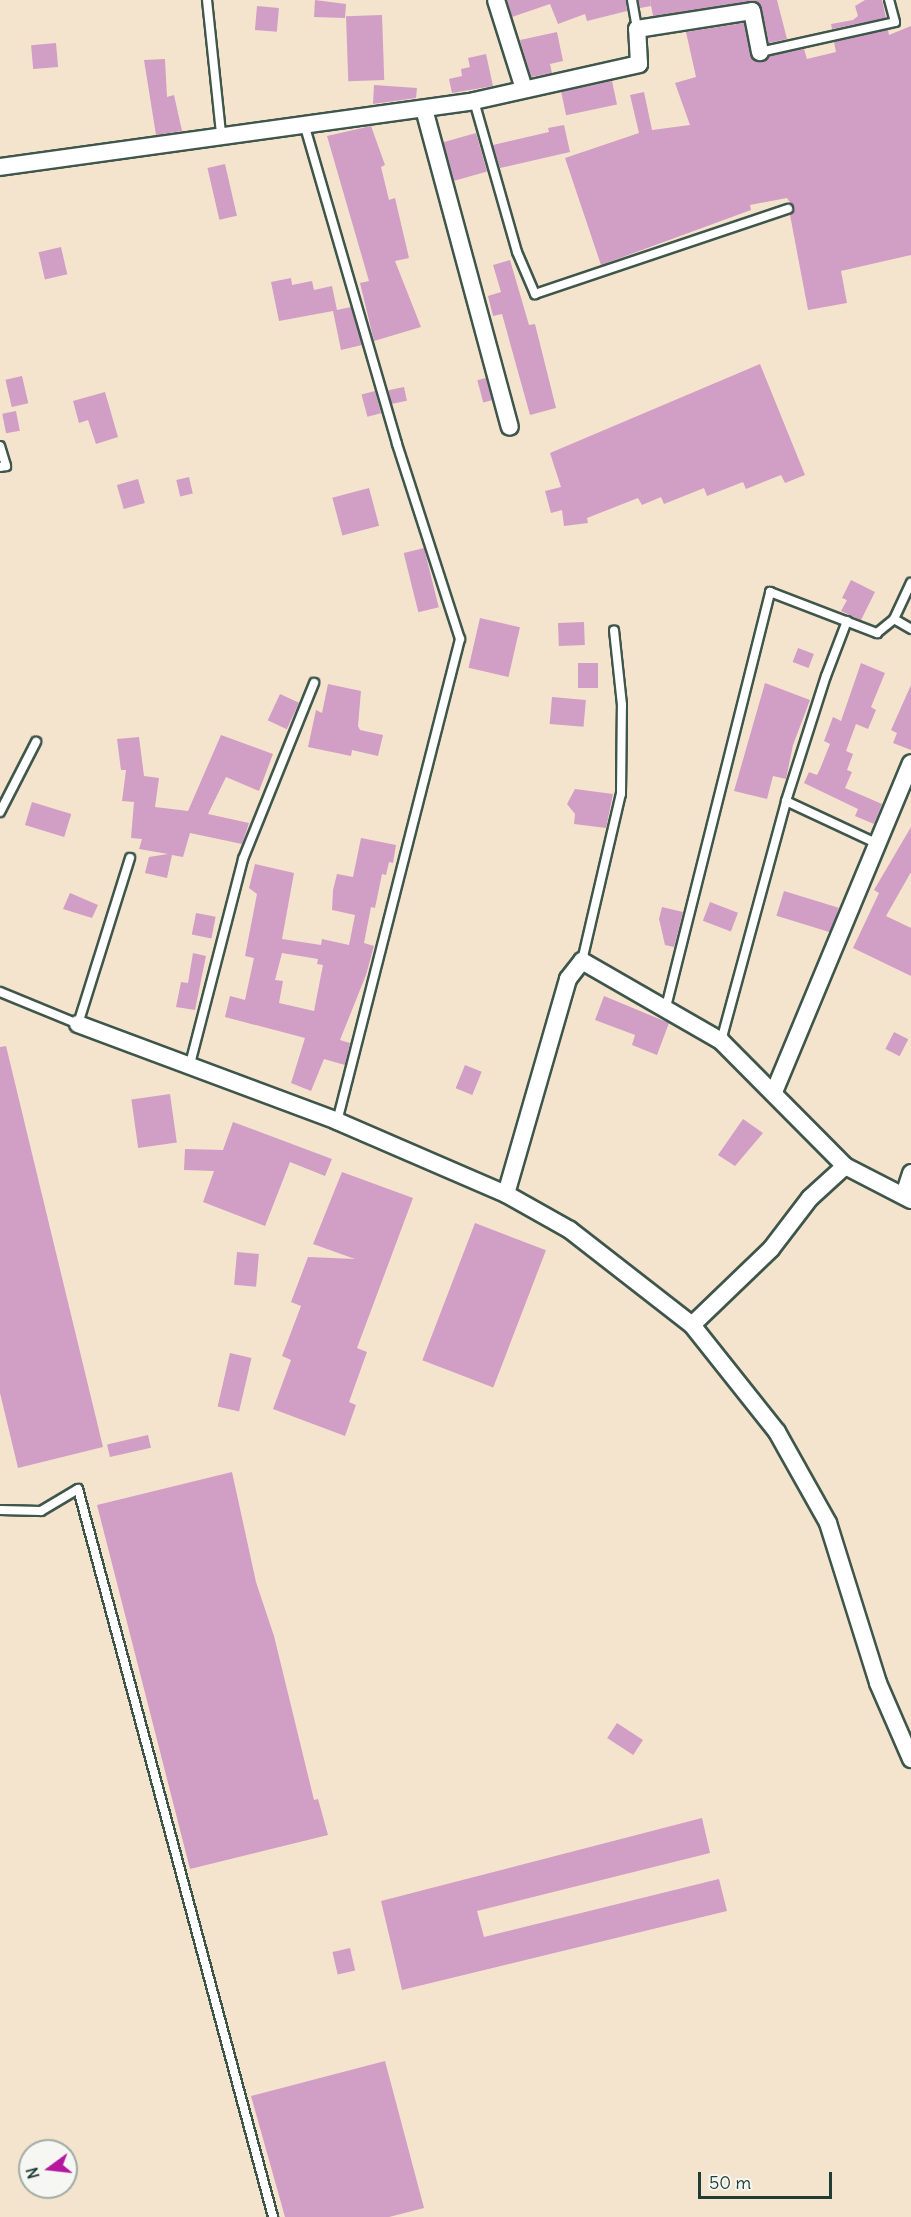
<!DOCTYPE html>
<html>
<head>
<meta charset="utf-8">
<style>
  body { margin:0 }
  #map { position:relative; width:911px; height:2217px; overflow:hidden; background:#f4e4ce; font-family:Delius,sans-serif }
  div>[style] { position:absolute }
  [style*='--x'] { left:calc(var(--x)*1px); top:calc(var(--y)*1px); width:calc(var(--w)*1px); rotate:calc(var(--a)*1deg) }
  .building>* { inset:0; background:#d19ec6; transform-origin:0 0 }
  .roads { filter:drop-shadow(2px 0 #3f564b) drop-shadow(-2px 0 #3f564b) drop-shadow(0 2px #3f564b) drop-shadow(0 -2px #3f564b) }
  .lane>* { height:8px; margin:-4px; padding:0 4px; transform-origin:4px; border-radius:4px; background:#fff }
  .street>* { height:16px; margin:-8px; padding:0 8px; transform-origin:8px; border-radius:8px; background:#fff }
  span { translate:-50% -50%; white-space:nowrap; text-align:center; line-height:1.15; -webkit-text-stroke:6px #f6f6f2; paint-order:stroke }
  .north { position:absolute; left:18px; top:2139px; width:60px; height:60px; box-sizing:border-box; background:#f6f6f2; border:2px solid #a0aca6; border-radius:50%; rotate:255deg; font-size:16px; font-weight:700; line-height:24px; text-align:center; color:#1f3d34 }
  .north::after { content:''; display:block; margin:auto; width:21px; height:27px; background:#b5179e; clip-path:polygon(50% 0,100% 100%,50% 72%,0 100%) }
  .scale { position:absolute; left:698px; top:2172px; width:134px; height:27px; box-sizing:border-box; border:3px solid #1f3d34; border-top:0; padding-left:8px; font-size:18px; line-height:21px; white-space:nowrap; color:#1f3d34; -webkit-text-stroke:4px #f6f6f2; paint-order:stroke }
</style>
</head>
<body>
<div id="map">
  <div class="building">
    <div style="clip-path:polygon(315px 0,346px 4px,345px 18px,314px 17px)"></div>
    <div style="clip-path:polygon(507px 0,626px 0,627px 11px,587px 21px,585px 14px,558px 24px,550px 4px,512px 17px)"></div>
    <div style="clip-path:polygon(638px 0,650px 0,651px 6px,640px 8px)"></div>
    <div style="clip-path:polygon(650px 0,777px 0,787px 39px,769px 43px,762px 9px,755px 1px,653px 16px)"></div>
    <div style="clip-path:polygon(865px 0,882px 0,886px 18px,832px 29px,831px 24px,853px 20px,858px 16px,855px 6px)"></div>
    <div style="left:257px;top:6px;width:22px;height:24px;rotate:5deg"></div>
    <div style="left:382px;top:15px;width:65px;height:36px;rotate:88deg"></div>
    <div style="clip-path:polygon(744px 23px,750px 55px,761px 62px,769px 56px,804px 49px,807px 59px,836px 52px,834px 42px,888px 30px,889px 35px,911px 26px,911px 255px,841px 271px,847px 303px,808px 310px,790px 215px,794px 208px,787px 198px,750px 205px,751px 210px,601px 265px,565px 158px,639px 133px,630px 95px,644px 92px,652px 130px,690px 125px,675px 83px,696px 77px,686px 32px)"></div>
    <div style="clip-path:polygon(557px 32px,563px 61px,550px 64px,552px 73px,531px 77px,520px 40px)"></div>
    <div style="left:56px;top:43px;width:24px;height:25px;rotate:85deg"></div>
    <div style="clip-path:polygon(486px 54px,493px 86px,452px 93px,449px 79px,462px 76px,461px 69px,470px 67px,468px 58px)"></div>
    <div style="clip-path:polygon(165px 59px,167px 97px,174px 95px,182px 131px,156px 135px,144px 60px)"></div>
    <div style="left:612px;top:81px;width:24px;height:52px;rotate:78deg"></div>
    <div style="clip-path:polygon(374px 85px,417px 88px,416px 98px,373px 104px)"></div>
    <div style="clip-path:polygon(564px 125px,570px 152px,500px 168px,493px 145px,549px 132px,548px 128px)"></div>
    <div style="clip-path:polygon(371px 126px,385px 165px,381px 167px,389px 200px,395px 198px,409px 258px,395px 261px,421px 327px,374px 341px,360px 283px,369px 281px,327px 136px)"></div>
    <div style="left:476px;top:133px;width:40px;height:34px;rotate:74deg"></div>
    <div style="left:225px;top:164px;width:53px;height:18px;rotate:77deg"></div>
    <div style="left:61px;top:247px;width:28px;height:23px;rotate:77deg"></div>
    <div style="clip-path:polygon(510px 260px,529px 325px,535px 324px,556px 408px,530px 415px,502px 314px,493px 316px,488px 296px,501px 292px,493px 265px)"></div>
    <div style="clip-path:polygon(291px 278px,292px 285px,312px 281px,314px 290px,332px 286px,337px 310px,351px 307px,362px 345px,341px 350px,333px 311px,279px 321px,271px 282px)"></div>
    <div style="clip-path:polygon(760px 364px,805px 475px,785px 483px,781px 475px,746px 489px,743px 482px,707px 496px,704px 488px,664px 504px,661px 497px,642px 505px,638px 498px,587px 518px,588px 523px,564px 526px,562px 510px,551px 513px,545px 491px,561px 487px,550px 453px)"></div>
    <div style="left:22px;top:376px;width:28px;height:17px;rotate:77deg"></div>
    <div style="left:486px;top:378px;width:23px;height:9px;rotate:75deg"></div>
    <div style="left:404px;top:387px;width:14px;height:16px;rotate:78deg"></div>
    <div style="left:375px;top:391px;width:23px;height:14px;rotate:75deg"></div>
    <div style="clip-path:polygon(105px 392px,118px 437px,96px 444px,88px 420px,79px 423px,73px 401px)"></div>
    <div style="left:16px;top:411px;width:20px;height:14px;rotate:79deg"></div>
    <div style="left:189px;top:477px;width:17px;height:13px;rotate:77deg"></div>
    <div style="left:138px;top:479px;width:25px;height:22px;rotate:74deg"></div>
    <div style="left:369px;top:488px;width:39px;height:38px;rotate:75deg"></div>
    <div style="left:424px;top:548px;width:61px;height:21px;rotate:76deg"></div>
    <div style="clip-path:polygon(851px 580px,875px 592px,861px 620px,841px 611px,847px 600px,842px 598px)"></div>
    <div style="left:480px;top:618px;width:41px;height:51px;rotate:13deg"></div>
    <div style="left:584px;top:622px;width:23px;height:26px;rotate:88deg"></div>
    <div style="left:798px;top:648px;width:17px;height:15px;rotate:21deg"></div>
    <div style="left:578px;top:663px;width:20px;height:25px"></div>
    <div style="clip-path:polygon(861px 663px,885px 673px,871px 707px,876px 710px,868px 729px,856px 724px,846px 751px,853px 754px,847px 770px,852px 772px,845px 788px,882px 804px,874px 824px,855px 816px,858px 809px,804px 783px,809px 772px,817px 775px,820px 769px,830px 744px,824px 741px,833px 717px,841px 721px)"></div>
    <div style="clip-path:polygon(765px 683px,810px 700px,793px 745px,786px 779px,773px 776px,767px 799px,734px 791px)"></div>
    <div style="clip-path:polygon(328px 684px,361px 691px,358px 726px,360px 730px,383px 735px,378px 756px,352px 750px,351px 756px,308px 747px,316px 710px,322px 713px)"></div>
    <div style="clip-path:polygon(911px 685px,911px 750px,893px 743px,897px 733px,891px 730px)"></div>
    <div style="left:280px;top:694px;width:21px;height:29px;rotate:25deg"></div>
    <div style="left:552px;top:697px;width:34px;height:27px;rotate:5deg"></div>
    <div style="clip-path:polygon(221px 735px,273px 754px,259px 791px,226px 777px,208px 814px,249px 823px,242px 844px,190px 833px,183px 857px,172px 855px,167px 878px,145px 873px,149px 857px,168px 854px,139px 849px,142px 839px,131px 838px,134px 802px,122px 801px,126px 770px,121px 770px,117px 739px,139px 737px,144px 776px,159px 778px,155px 807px,188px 811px)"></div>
    <div style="clip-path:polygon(575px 789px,613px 794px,606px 828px,574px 824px,575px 814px,567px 804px)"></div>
    <div style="left:32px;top:802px;width:41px;height:24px;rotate:17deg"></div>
    <div style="clip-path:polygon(911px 827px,911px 872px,886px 916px,911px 928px,911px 976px,853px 948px,879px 893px,874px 890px)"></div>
    <div style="clip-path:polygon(evenodd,361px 838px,396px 845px,393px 863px,389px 862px,386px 875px,382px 874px,375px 908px,371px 907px,364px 943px,374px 946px,366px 975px,340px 1040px,350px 1043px,345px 1065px,324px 1059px,311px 1091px,291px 1083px,305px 1038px,225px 1017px,230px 996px,245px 1000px,254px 958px,245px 956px,257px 894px,249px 888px,255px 864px,294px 873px,282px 939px,321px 945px,322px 939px,349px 945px,355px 915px,332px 910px,333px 890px,337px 874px,353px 877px,361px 838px,282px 953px,318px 959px,317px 964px,323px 965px,314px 1011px,279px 1003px,283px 981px,275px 980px,282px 953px)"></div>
    <div style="left:784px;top:891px;width:57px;height:26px;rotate:17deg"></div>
    <div style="clip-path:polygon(70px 893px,98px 905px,92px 918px,63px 909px)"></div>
    <div style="left:710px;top:902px;width:30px;height:20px;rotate:21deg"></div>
    <div style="clip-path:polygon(662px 907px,683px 912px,674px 947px,665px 945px,659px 919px)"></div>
    <div style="left:196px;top:913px;width:20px;height:22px;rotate:11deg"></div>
    <div style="clip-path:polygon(193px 953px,206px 956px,195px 1010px,176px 1007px,181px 982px,188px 983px)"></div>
    <div style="clip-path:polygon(604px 996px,669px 1023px,657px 1055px,632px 1045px,635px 1035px,595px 1020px)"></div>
    <div style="left:894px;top:1032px;width:16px;height:19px;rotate:27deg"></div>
    <div style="clip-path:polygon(6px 1046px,103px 1447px,18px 1468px,0 1393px,0 1047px)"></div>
    <div style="left:465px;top:1065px;width:18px;height:25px;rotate:22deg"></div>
    <div style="left:170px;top:1094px;width:49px;height:39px;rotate:82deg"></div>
    <div style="clip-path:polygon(743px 1119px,763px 1133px,735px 1166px,718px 1155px)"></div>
    <div style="clip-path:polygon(233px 1122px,332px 1159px,325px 1176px,290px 1162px,265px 1226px,203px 1202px,214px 1171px,184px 1170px,185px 1149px,223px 1150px)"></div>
    <div style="clip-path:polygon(342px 1172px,413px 1198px,357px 1348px,367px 1352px,349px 1402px,356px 1405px,345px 1436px,273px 1409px,291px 1360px,282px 1356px,301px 1306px,291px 1302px,308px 1257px,355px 1259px,313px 1244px)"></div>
    <div style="left:475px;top:1223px;width:76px;height:147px;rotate:21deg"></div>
    <div style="left:237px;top:1252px;width:22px;height:33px;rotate:5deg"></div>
    <div style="left:230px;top:1353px;width:22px;height:55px;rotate:13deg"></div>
    <div style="left:148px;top:1435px;width:13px;height:42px;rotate:77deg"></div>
    <div style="clip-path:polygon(232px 1472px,256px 1582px,274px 1636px,314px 1800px,318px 1799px,328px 1835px,190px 1869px,97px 1505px)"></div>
    <div style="left:617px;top:1723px;width:31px;height:18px;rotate:33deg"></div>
    <div style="clip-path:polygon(702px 1818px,710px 1853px,477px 1911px,484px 1937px,719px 1879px,727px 1911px,402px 1990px,381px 1901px)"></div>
    <div style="left:350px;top:1948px;width:23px;height:18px;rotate:77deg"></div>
    <div style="clip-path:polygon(385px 2061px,424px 2208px,389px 2217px,285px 2217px,251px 2096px)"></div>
  </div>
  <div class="roads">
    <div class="lane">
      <div style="--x:207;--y:0;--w:135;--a:84"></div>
      <div style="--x:632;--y:0;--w:29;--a:80"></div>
      <div style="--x:760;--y:52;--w:138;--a:-12.5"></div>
      <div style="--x:895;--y:22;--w:23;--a:-105"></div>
      <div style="--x:474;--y:101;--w:157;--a:74.1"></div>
      <div style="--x:517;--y:252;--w:46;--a:66.8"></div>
      <div style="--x:535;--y:294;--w:267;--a:-18.6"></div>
      <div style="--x:305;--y:127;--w:330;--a:73.8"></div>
      <div style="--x:397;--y:444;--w:205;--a:72.1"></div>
      <div style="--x:460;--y:639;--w:497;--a:104.3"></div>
      <div style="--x:0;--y:446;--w:21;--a:73"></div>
      <div style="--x:6;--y:466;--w:6;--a:171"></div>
      <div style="--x:894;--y:619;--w:40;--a:-65"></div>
      <div style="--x:786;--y:801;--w:102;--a:25.1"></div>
      <div style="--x:0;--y:812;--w:79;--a:-62.8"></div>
      <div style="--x:582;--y:961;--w:171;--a:-76.9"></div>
      <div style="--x:621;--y:794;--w:89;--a:-89.4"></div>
      <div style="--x:622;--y:705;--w:75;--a:-96.1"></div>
      <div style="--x:0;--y:992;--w:84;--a:22.3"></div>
      <div style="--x:78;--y:1024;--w:174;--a:-72.6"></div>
      <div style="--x:666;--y:1007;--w:428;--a:-75.9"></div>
      <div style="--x:770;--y:592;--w:115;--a:21"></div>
      <div style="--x:877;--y:633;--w:22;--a:-39"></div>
      <div style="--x:894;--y:619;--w:20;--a:30"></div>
      <div style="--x:721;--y:1041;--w:249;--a:-74.8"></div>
      <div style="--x:786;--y:801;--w:131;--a:-72.3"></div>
      <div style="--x:826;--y:676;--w:59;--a:-69.1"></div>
      <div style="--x:189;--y:1068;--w:216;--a:-75.5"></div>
      <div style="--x:243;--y:859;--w:190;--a:-68"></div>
      <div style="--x:0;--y:1510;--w:41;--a:1.4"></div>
      <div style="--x:41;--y:1511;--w:43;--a:-30.7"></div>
      <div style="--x:78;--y:1489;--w:754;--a:75"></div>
    </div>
    <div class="street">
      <div style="--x:496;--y:0;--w:93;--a:72.5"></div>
      <div style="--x:424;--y:109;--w:329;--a:74.9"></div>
      <div style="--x:0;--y:167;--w:479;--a:-7.9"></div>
      <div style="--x:474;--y:101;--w:169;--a:-12.6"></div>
      <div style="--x:639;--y:64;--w:35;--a:-93"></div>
      <div style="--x:637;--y:29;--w:116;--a:-8.9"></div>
      <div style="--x:752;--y:11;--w:42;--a:79"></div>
      <div style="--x:78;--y:1024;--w:277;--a:20.5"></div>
      <div style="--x:337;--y:1121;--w:184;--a:23.4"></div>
      <div style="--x:506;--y:1194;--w:73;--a:29.4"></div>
      <div style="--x:570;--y:1230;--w:155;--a:37.9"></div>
      <div style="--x:692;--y:1325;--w:137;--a:51.5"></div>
      <div style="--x:777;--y:1432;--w:104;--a:60.7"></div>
      <div style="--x:828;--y:1523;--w:168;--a:72.6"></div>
      <div style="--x:878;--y:1683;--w:83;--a:66.5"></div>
      <div style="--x:774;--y:1092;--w:356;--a:-67.4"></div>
      <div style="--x:506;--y:1194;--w:224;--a:-73.9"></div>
      <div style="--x:568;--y:979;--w:23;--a:-52"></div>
      <div style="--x:582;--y:961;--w:160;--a:29.9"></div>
      <div style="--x:721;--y:1041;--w:176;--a:45.2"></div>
      <div style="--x:845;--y:1166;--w:74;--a:27.3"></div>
      <div style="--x:904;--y:1195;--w:23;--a:-72"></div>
      <div style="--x:692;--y:1325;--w:110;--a:-43.9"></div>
      <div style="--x:771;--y:1249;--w:64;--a:-52.6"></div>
      <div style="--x:810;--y:1198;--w:47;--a:-42.4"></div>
    </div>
  </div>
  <div class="north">N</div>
  <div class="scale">50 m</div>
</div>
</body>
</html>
